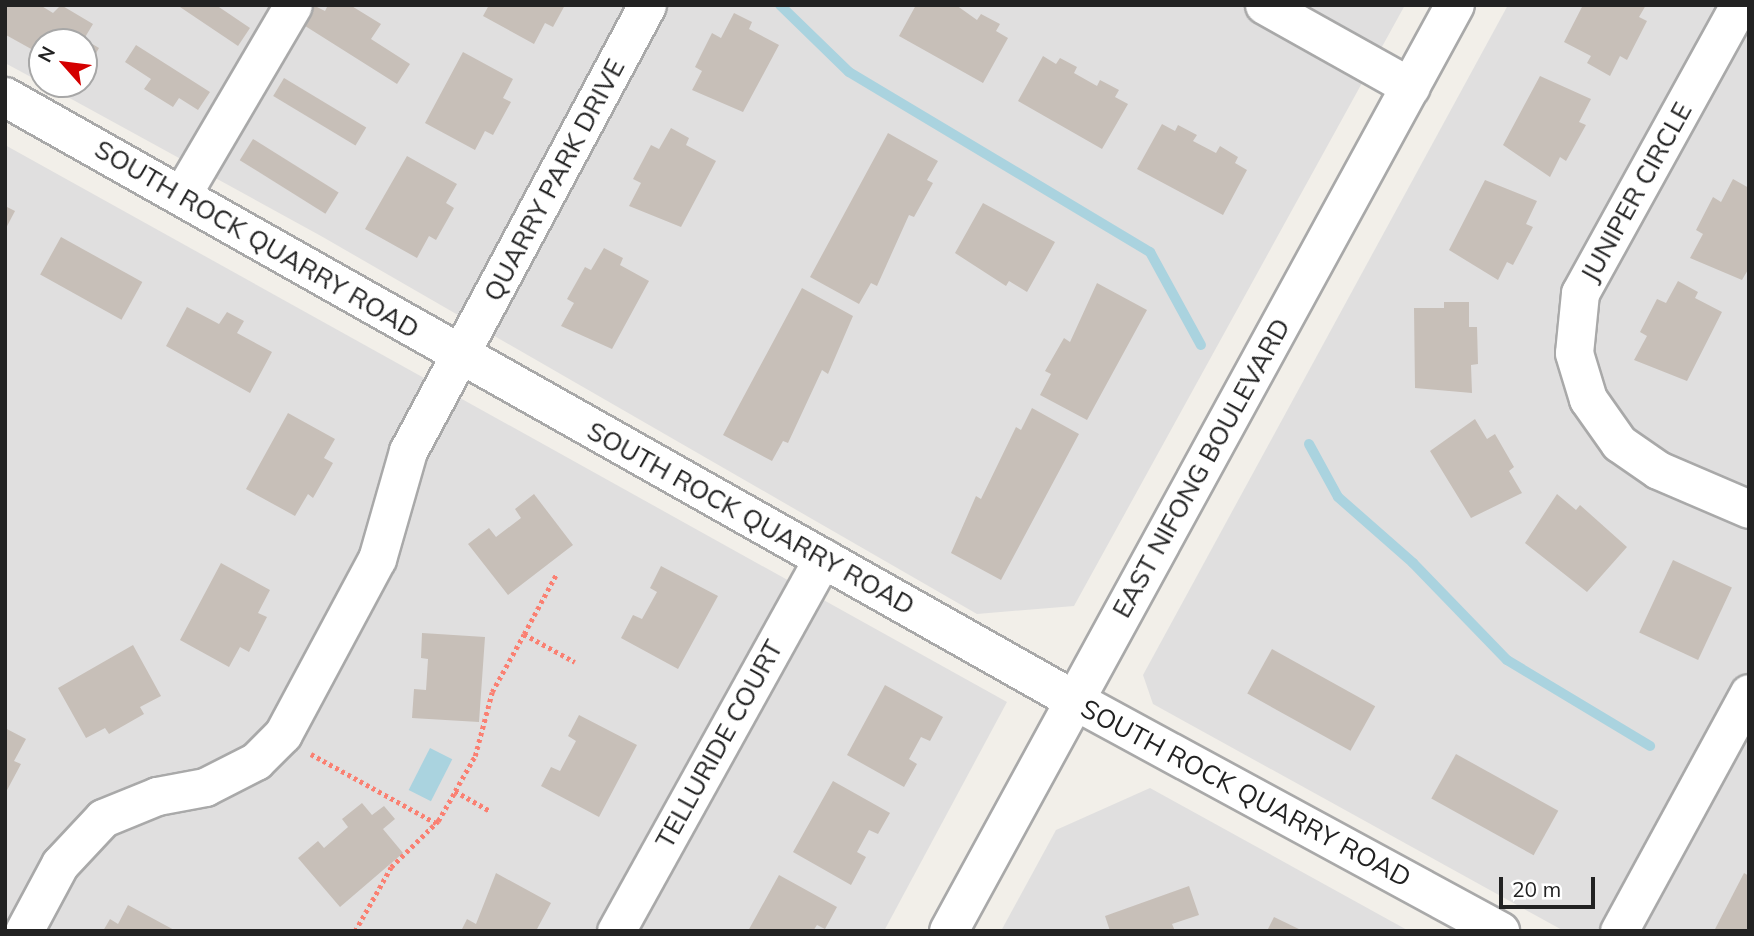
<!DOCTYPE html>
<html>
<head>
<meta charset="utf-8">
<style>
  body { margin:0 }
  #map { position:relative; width:1754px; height:936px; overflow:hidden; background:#f2efe9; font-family:Mulish,sans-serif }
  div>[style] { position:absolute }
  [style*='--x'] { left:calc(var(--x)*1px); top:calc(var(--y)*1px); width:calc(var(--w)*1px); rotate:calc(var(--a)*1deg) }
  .residential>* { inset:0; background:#e0dfdf }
  .water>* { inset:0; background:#aad3df; transform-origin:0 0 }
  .stream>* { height:10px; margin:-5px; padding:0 5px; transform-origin:5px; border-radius:5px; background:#aad3df }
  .building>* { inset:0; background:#c7bfb8; transform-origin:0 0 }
  .path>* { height:4.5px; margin-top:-2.25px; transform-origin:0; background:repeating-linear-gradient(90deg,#fa8072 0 3.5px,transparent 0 7px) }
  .roads { filter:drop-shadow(2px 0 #a9a9a9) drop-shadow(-2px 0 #a9a9a9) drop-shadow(0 2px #a9a9a9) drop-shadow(0 -2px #a9a9a9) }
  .minor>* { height:37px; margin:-18.5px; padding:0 18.5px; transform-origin:18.5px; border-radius:18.5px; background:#fff }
  .tertiary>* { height:38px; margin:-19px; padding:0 19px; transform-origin:19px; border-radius:19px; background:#fff }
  span { translate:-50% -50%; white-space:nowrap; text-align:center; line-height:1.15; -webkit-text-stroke:7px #fff; paint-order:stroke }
  .street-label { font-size:26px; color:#222 }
  .frame { position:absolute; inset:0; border:7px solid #222; pointer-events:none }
  .north { position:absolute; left:28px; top:28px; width:70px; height:70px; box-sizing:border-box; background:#fff; border:2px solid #a7a7a7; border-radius:50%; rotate:298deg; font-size:19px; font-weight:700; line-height:28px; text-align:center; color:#222 }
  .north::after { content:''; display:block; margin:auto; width:24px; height:32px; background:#d40000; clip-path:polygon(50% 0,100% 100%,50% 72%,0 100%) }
  .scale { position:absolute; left:1499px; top:877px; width:96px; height:32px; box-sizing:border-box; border:4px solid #222; border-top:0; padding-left:9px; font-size:21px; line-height:24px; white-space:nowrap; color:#222; -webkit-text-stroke:5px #fff; paint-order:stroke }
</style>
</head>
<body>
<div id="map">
  <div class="residential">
    <div style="clip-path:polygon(5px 5px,1405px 5px,1074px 606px,977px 614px,321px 236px,44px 84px,84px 84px,84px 42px,42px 42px,42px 83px,5px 63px)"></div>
    <div style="clip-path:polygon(1508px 5px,1749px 5px,1749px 931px,1564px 931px,1153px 704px,1143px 675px)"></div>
    <div style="clip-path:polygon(5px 145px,1007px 702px,884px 931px,5px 931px)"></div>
    <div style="clip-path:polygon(1150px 788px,1409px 931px,1001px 931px,1056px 830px)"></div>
  </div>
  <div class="water">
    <div style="left:430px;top:748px;width:25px;height:47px;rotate:27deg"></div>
  </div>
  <div class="stream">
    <div style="--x:780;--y:5;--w:96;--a:44.2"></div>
    <div style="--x:849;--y:72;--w:351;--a:30.9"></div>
    <div style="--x:1150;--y:252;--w:106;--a:61.3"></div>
    <div style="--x:1309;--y:444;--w:60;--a:61.3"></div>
    <div style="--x:1338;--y:497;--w:100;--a:41.3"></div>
    <div style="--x:1413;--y:563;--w:135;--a:45.9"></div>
    <div style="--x:1507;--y:660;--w:167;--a:31"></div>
  </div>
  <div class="building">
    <div style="clip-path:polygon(5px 5px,40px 5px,53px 13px,61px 5px,93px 24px,84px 39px,99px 48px,84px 74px,84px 42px,42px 42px,42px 67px,28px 59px,33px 50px,6px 35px)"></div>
    <div style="clip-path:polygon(177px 5px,216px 5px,250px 28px,238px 46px)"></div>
    <div style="clip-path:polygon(313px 5px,325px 11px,328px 5px,350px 5px,381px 24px,371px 39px,410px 64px,397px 84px,302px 24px)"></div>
    <div style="clip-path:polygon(489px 5px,565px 5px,553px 27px,545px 23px,534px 44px,483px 16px)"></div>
    <div style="clip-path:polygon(916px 5px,956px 5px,977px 20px,981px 14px,1000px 24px,996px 31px,1008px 38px,983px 83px,899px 36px)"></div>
    <div style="clip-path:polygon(1583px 5px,1646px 5px,1639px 17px,1647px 21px,1627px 60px,1620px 56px,1610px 76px,1587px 63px,1591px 56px,1564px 42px)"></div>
    <div style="clip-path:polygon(734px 13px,752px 22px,749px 29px,779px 45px,743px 112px,692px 90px,702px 71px,695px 67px,712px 33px,721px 38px)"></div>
    <div style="clip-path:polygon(136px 45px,210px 92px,198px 110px,179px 98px,173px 107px,144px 89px,151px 79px,125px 62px)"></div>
    <div style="clip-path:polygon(463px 52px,513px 79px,503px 98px,511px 102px,493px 135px,485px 131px,475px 150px,425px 123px)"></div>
    <div style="clip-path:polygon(1043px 56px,1056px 64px,1060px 58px,1077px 67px,1074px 73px,1097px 86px,1100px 80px,1119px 90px,1115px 97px,1128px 104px,1102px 149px,1018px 101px)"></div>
    <div style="clip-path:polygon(1540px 76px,1591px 99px,1579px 122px,1586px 125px,1566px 161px,1560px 157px,1550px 177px,1503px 145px)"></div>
    <div style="left:284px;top:78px;width:96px;height:21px;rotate:31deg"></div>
    <div style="clip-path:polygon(1162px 124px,1175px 131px,1178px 125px,1197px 135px,1193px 141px,1216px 153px,1220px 146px,1238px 157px,1235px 163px,1247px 170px,1223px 215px,1137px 169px)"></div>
    <div style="clip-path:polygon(671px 128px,689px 138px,686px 145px,716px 161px,681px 227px,629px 206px,641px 183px,633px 179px,651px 145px,659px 149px)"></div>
    <div style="clip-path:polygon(888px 133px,938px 161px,927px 180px,933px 183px,914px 217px,909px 215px,877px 286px,871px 283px,859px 304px,810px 277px)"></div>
    <div style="left:253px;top:139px;width:101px;height:25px;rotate:32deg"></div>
    <div style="clip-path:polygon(407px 156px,457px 184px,446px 203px,454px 208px,436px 240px,429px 236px,417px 258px,365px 229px)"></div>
    <div style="clip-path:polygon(1733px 179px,1749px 188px,1749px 268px,1742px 280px,1690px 258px,1703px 234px,1696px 230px,1713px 197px,1721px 202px)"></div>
    <div style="clip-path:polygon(1485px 180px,1537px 201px,1526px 224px,1533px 227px,1513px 265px,1507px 262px,1498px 280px,1449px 250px)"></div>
    <div style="clip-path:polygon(983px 203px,1055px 242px,1027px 292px,1009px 281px,1006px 286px,955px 253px)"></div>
    <div style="clip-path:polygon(5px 206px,15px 211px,5px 230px)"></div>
    <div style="left:61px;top:237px;width:93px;height:43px;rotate:29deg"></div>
    <div style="clip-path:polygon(604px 248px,623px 258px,620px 265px,649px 281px,612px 349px,561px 326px,574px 303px,567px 299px,585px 267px,591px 270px)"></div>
    <div style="clip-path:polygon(1678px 281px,1698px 292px,1695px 298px,1722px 312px,1687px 381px,1634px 360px,1647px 336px,1640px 332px,1657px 299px,1666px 303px)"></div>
    <div style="clip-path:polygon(1097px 283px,1147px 310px,1087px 420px,1040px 395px,1051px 374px,1045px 371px,1064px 338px,1070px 342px)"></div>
    <div style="clip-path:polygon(802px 288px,853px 316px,828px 374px,822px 370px,788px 443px,783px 441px,772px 461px,723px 435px)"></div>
    <div style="clip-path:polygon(1444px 302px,1469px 302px,1469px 327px,1477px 327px,1478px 364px,1471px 365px,1472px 393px,1415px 388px,1414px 308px,1444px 308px)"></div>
    <div style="clip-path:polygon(187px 307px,219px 324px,227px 312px,244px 321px,237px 333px,272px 352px,250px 393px,166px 346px)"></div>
    <div style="clip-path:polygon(1032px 408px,1079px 434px,1001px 580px,951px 553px,976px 496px,981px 499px,1016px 427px,1021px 430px)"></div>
    <div style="clip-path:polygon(288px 413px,335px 439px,324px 458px,333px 463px,313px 498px,308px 494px,295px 516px,246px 489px)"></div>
    <div style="clip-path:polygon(1475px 419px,1487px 439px,1495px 434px,1514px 467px,1509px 471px,1522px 493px,1471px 518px,1430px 451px)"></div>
    <div style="clip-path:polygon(534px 494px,573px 545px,508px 595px,468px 544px,489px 528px,496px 537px,521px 518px,515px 509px)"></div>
    <div style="clip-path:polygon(1557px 494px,1576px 510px,1580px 505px,1627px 547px,1587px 592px,1525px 543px)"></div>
    <div style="left:1673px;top:560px;width:65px;height:80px;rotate:25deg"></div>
    <div style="clip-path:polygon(221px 563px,270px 590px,258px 613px,267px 617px,249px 652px,240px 647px,229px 667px,180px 640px)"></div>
    <div style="clip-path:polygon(661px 566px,718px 596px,678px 669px,621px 638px,633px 615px,642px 619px,657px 592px,650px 588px)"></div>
    <div style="clip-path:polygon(422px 633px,485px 637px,479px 722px,412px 718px,414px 689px,426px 690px,428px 659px,421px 658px)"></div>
    <div style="clip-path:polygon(133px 645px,161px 696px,140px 707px,144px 714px,109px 734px,105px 728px,86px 738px,58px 688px)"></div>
    <div style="left:1272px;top:649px;width:118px;height:51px;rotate:29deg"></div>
    <div style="clip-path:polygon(885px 685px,943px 717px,930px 741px,921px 737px,909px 759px,917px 764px,904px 787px,847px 755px)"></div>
    <div style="clip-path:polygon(579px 715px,637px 745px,599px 817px,541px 786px,551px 767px,560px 771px,576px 741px,568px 736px)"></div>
    <div style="clip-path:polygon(5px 728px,26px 739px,14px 761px,21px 764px,5px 794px)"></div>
    <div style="left:1456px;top:754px;width:117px;height:51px;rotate:29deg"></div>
    <div style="clip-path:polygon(833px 781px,890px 813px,878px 834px,869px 830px,857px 852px,866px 857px,851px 885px,793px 852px)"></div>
    <div style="clip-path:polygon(362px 803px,372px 815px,384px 806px,395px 819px,383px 829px,403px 853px,340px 907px,298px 858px,318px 841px,324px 848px,348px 827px,342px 819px)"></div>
    <div style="clip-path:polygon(496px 873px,551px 903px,536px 931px,461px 931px,467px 919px,476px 924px)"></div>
    <div style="clip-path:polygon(1744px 873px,1749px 876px,1749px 931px,1714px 931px)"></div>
    <div style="clip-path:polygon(779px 875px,837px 907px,825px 929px,817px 925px,813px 931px,748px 931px)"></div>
    <div style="clip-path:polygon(1189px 886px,1199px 915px,1172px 924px,1175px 931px,1110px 931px,1105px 916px)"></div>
    <div style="clip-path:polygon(128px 905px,176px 931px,103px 931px,110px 919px,118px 924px)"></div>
    <div style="clip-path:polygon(1274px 917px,1303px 931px,1267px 931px)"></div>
  </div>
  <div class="path">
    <div style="--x:524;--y:634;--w:69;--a:-61.6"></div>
    <div style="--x:311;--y:754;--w:143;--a:28.9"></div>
    <div style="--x:455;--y:791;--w:40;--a:29.7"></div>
    <div style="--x:355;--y:931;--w:73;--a:-60.6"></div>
    <div style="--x:391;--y:867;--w:66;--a:-44.4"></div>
    <div style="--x:438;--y:821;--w:34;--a:-60"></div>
    <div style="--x:455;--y:791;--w:40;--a:-60.3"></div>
    <div style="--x:475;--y:756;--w:66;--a:-75.1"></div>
    <div style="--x:492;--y:692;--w:66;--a:-61.1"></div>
    <div style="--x:524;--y:634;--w:58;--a:28.8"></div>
  </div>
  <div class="roads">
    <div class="minor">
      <div style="--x:1264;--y:5;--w:168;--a:29.2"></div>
      <div style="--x:1739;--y:5;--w:329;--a:118.9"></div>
      <div style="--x:1580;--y:293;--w:60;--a:95.7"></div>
      <div style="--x:1574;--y:353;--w:48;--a:73.1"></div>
      <div style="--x:1588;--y:399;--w:54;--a:54.8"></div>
      <div style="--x:1619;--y:443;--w:47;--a:34.7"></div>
      <div style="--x:1658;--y:470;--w:99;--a:23.2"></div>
      <div style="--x:181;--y:196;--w:221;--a:-59.6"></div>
      <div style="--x:24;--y:931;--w:76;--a:-61.8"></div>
      <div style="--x:60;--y:864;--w:63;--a:-46.9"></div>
      <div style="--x:103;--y:818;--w:58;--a:-22.2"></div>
      <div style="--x:157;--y:796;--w:49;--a:-10.6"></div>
      <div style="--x:205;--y:787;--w:57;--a:-27"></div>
      <div style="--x:256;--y:761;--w:38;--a:-45"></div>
      <div style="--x:283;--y:734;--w:199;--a:-61.8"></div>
      <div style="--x:377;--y:559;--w:112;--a:-74"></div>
      <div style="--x:408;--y:451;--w:506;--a:-61.81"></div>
      <div style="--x:616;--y:931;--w:427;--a:-61"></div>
      <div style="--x:1619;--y:931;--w:271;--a:-61.4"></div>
    </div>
    <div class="tertiary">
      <div style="--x:5;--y:97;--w:1227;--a:29.43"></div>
      <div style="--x:1074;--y:700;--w:485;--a:28.5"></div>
      <div style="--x:949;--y:931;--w:1055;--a:-61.35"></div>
    </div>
  </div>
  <div class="street-label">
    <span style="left:554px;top:180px;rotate:-62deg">QUARRY PARK DRIVE</span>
    <span style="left:1636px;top:192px;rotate:-61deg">JUNIPER CIRCLE</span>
    <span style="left:257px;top:239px;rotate:30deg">SOUTH ROCK QUARRY ROAD</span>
    <span style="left:1201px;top:468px;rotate:-61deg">EAST NIFONG BOULEVARD</span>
    <span style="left:751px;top:518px;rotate:29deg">SOUTH ROCK QUARRY ROAD</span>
    <span style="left:719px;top:744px;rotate:-61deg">TELLURIDE COURT</span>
    <span style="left:1246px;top:793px;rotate:28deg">SOUTH ROCK QUARRY ROAD</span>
  </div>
  <div class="frame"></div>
  <div class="north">N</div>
  <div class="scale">20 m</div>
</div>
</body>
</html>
